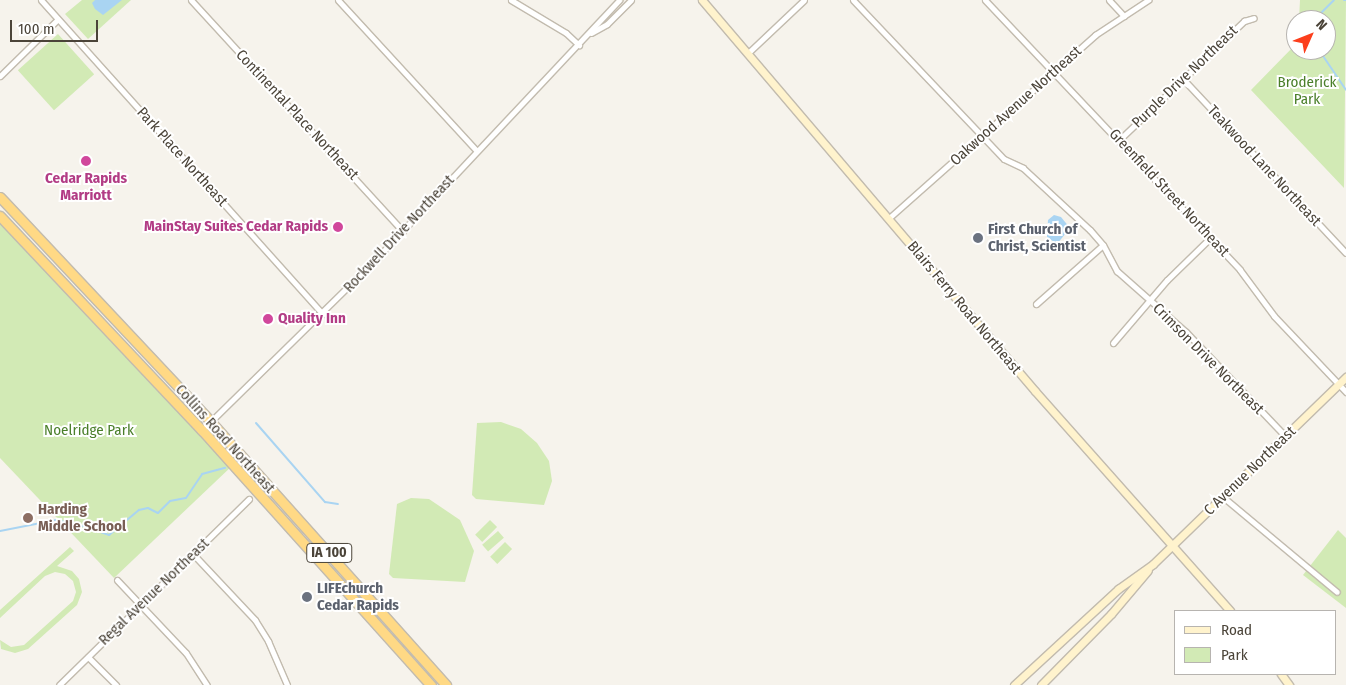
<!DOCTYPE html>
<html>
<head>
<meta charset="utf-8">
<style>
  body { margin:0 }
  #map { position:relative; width:1346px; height:685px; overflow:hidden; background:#f6f3ec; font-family:"Fira Sans Condensed",sans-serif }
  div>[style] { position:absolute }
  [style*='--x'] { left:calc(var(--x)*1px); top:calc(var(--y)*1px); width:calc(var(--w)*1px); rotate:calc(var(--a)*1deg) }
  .green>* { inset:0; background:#d2eab5; transform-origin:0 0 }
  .water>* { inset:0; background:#a9d4f2 }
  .stream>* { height:2px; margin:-1px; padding:0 1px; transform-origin:1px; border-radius:1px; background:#a9d4f2 }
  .roads { filter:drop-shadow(1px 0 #c2bbae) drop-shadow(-1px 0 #c2bbae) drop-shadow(0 1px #c2bbae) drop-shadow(0 -1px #c2bbae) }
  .minor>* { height:5px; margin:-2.5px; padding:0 2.5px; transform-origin:2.5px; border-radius:2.5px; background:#fff }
  .secondary>* { height:7px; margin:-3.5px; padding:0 3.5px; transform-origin:3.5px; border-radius:3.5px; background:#fff3cd }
  .trunk>* { height:9px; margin:-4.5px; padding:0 4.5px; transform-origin:4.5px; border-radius:4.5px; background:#ffd985 }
  .dots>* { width:14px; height:14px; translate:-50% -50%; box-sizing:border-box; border:2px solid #fff; border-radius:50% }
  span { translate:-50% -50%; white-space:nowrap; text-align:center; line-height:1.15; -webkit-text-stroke:4px #fff; paint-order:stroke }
  .shield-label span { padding:1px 4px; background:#fff; border:1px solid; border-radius:4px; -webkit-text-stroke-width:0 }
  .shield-label { font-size:14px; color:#4b4439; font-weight:700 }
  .street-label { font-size:15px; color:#4b4439 }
  .park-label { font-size:15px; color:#4a7f2a }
  .hotel-label { font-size:15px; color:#b23c85; font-weight:700 }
  .right { translate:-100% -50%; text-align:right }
  .left { translate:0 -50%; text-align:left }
  .worship-label { font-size:15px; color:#5b616d; font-weight:700 }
  .education-label { font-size:15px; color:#785e54; font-weight:700 }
  .legend { position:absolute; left:1174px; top:610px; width:162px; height:65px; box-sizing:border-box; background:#fff; border:1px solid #b7b4b0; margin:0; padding:6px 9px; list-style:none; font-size:15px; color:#4b4439 }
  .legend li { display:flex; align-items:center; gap:10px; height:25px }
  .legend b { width:25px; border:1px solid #b7b4b0 }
  .north { position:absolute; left:1286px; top:10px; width:50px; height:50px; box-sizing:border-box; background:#fff; border:1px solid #b7b4b0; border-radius:50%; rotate:46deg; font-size:14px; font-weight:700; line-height:20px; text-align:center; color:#4b4439 }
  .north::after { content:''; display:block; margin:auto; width:18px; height:22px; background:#fc3f1d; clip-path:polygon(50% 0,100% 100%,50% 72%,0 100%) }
  .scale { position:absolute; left:10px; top:20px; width:88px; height:22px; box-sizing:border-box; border:2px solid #4b4439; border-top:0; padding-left:6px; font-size:15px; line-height:18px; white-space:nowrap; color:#4b4439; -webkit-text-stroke:4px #fff; paint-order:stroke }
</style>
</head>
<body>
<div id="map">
  <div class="green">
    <div style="clip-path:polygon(82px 0,131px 0,88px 39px,65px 14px)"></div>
    <div style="clip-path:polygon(1300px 0,1346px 0,1344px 188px,1251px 90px,1296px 44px,1296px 50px,1326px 50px,1326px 20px,1299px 20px)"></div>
    <div style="left:58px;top:34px;width:54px;height:54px;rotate:48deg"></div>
    <div style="clip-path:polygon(0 216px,233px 465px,114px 578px,0 458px)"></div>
    <div style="clip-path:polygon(501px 422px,521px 429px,537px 443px,549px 461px,552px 481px,544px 505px,476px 499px,472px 495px,477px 423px)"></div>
    <div style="clip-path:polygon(411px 498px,429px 499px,460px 520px,474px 551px,465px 582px,393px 578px,389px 574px,397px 504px)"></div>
    <div style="left:490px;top:520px;width:10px;height:21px;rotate:45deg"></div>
    <div style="clip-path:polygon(1338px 530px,1346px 538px,1346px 608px,1303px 575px)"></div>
    <div style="left:498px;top:531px;width:9px;height:21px;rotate:49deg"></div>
    <div style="left:505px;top:542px;width:10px;height:21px;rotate:45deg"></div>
    <div style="clip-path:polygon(70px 547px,74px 551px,57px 566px,72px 571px,79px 579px,82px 592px,77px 605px,28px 649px,15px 653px,1px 649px,0 640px,11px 647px,24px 645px,73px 601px,76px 592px,73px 581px,65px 574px,55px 572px,45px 576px,0 618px,0 610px)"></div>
  </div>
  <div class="water">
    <div style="clip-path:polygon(95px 0,122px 0,103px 15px,95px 9px,92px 3px)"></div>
    <div style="clip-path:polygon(1054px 215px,1061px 217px,1070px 228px,1057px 244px,1047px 237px,1048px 220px)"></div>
  </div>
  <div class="stream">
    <div style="--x:1344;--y:0;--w:2;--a:0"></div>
    <div style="--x:1314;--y:20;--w:28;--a:-45"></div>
    <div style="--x:1319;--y:50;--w:48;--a:56"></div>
    <div style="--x:256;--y:423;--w:105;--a:48.9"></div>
    <div style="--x:325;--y:502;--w:13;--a:9"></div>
    <div style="--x:0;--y:531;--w:57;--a:-11.1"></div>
    <div style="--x:56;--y:520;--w:25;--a:12"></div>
    <div style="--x:80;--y:525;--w:31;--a:19"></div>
    <div style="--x:109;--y:535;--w:39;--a:-40"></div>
    <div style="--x:139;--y:510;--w:9;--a:-13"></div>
    <div style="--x:148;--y:508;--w:11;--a:27"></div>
    <div style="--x:158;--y:513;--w:17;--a:-45"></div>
    <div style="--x:170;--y:501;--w:16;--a:-11"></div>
    <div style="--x:186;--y:498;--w:29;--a:-56"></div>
    <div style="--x:202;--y:474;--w:24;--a:-15"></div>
  </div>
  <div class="roads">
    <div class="minor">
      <div style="--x:41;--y:0;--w:422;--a:48.1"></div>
      <div style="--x:191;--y:0;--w:314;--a:47.5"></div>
      <div style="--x:338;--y:0;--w:205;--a:47.4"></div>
      <div style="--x:511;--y:0;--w:64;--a:31"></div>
      <div style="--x:566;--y:33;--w:18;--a:43"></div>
      <div style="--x:853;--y:0;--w:219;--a:46.5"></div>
      <div style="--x:1004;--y:159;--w:21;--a:25"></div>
      <div style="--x:1023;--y:168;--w:91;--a:42.8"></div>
      <div style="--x:1090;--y:230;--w:20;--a:49"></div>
      <div style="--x:1103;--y:245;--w:30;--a:62"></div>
      <div style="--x:1117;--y:271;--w:92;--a:41.5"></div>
      <div style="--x:1186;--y:332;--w:144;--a:46.4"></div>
      <div style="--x:985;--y:0;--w:371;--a:46.6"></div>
      <div style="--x:1240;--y:270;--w:57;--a:53.5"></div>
      <div style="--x:1274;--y:316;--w:105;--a:46.5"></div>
      <div style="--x:1109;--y:0;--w:22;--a:47"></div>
      <div style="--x:591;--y:33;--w:18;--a:-29"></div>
      <div style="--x:607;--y:24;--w:34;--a:-45"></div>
      <div style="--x:748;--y:53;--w:77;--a:-43.4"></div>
      <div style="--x:0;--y:76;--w:81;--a:-44.5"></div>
      <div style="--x:1183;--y:79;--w:238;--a:46.9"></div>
      <div style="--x:1119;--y:140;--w:173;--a:-43.6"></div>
      <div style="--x:1244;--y:21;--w:10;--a:-17"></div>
      <div style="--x:889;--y:218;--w:276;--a:-41.6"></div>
      <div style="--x:1095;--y:35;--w:64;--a:-33.4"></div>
      <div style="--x:1036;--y:304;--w:89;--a:-41.4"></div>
      <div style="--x:1113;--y:343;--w:83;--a:-49.4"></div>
      <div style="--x:1167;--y:280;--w:60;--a:-44.3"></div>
      <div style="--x:202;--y:430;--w:245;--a:-44.5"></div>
      <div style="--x:377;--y:258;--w:354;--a:-46.8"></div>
      <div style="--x:1223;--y:497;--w:148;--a:39.8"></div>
      <div style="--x:193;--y:554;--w:91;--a:46.8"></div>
      <div style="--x:255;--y:620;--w:25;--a:58"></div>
      <div style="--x:268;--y:641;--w:48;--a:66.6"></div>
      <div style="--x:117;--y:580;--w:100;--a:46.6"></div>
      <div style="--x:186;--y:653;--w:38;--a:57"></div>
      <div style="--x:88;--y:657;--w:40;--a:45"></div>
      <div style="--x:59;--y:685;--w:266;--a:-44.4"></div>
    </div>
    <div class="secondary">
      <div style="--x:702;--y:0;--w:514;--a:49.58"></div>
      <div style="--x:1035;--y:391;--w:294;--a:48.4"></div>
      <div style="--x:1281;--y:674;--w:14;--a:54"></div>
      <div style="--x:1014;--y:685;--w:142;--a:-42.7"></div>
      <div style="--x:1118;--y:589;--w:43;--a:-35.5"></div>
      <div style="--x:1153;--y:564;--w:269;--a:-44.1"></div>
      <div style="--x:1041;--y:685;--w:100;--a:-45.4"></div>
      <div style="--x:1111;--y:614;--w:57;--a:-49.9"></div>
    </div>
    <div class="trunk">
      <div style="--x:0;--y:197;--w:308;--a:46.8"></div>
      <div style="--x:211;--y:422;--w:353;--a:48.2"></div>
      <div style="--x:0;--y:216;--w:294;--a:46.7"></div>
      <div style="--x:202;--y:430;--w:343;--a:48.1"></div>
    </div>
  </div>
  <div class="dots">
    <div style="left:86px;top:161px;background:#d1479c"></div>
    <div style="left:338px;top:227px;background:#d1479c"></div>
    <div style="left:978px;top:238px;background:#6b7280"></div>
    <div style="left:268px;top:319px;background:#d1479c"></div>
    <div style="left:28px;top:518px;background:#8d6e63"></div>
    <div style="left:307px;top:597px;background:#6b7280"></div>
  </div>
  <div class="shield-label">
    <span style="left:329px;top:553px">IA 100</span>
  </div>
  <div class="street-label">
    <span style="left:1185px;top:77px;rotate:-44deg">Purple Drive Northeast</span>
    <span style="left:1016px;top:106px;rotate:-42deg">Oakwood Avenue Northeast</span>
    <span style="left:297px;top:115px;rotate:47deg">Continental Place Northeast</span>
    <span style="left:182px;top:157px;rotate:48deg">Park Place Northeast</span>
    <span style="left:1264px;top:166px;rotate:47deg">Teakwood Lane Northeast</span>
    <span style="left:1169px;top:193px;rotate:47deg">Greenfield Street Northeast</span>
    <span style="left:399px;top:234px;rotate:-47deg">Rockwell Drive Northeast</span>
    <span style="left:964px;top:308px;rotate:50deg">Blairs Ferry Road Northeast</span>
    <span style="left:1208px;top:359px;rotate:45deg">Crimson Drive Northeast</span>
    <span style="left:225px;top:439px;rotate:48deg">Collins Road Northeast</span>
    <span style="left:1250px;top:471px;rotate:-44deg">C Avenue Northeast</span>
    <span style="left:154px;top:592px;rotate:-44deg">Regal Avenue Northeast</span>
  </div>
  <div class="park-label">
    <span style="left:1307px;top:91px">Broderick<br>Park</span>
    <span style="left:89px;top:431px">Noelridge Park</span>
  </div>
  <div class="hotel-label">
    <span style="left:86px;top:187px">Cedar Rapids<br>Marriott</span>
    <span class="right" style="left:328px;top:227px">MainStay Suites Cedar Rapids</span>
    <span class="left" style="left:278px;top:319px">Quality Inn</span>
  </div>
  <div class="worship-label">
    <span class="left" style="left:988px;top:238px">First Church of<br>Christ, Scientist</span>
    <span class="left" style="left:317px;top:597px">LIFEchurch<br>Cedar Rapids</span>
  </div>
  <div class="education-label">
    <span class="left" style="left:38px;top:518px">Harding<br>Middle School</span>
  </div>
  <ul class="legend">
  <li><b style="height:6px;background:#fff3cd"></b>Road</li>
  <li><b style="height:14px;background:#d2eab5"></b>Park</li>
  </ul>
  <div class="north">N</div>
  <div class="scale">100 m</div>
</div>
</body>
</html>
